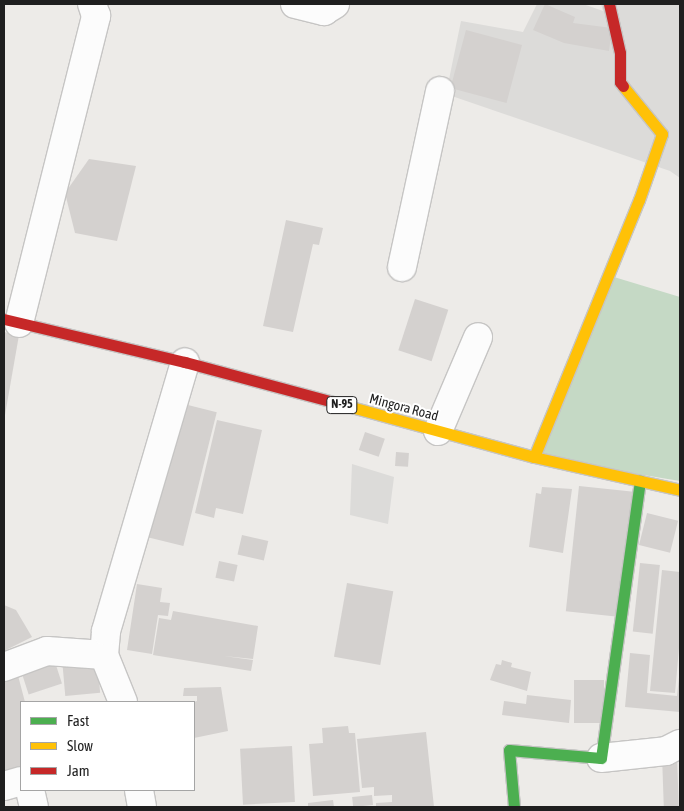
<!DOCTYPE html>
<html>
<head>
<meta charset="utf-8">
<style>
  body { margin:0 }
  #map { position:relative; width:684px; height:811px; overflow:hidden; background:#edebe8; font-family:"Asap Condensed",sans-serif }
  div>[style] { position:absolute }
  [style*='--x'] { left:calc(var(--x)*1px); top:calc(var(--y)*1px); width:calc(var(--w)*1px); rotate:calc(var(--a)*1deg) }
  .residential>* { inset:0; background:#dcdbd9 }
  .cemetery>* { inset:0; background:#c5d9c5 }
  .building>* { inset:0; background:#d4d1cf; transform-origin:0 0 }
  .roads { filter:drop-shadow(1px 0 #c6c5c4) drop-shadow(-1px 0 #c6c5c4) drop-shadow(0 1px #c6c5c4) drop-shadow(0 -1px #c6c5c4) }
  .street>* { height:28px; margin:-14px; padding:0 14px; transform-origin:14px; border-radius:14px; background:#fcfcfc }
  .fast>* { height:11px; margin:-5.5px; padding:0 5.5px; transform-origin:5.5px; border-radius:5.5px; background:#4caf50 }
  .slow>* { height:11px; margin:-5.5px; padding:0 5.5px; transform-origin:5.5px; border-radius:5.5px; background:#ffc107 }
  .jam>* { height:11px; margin:-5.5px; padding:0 5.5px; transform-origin:5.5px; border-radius:5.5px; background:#c62828 }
  span { translate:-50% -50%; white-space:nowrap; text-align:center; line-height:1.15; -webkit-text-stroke:4px #fff; paint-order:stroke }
  .shield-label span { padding:1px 4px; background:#fff; border:1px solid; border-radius:4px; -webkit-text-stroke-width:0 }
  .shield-label { font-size:12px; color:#1f1f1f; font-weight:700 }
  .street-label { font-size:14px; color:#1f1f1f }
  .frame { position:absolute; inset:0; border:5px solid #1f1f1f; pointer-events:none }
  .legend { position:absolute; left:20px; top:701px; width:175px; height:90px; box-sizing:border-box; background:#fff; border:1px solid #a5a5a5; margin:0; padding:6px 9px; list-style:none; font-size:15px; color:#1f1f1f }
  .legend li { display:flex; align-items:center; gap:10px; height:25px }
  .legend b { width:25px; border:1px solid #a5a5a5 }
</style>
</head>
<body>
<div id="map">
  <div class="residential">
    <div style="clip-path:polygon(537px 4px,583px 4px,603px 11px,601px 4px,680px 4px,680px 178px,670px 171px,446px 94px,461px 21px,523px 32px)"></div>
    <div style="clip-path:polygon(352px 464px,394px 477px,388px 524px,350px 515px)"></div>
  </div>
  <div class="cemetery">
    <div style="clip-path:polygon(614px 277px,680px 297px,680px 481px,534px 457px)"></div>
  </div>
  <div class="building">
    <div style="clip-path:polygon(545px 4px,575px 17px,573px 23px,612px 28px,609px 51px,564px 43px,533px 30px)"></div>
    <div style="left:466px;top:30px;width:58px;height:60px;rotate:15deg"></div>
    <div style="clip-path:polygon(89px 159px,136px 166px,117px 241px,75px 233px,65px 193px)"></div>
    <div style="clip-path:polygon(286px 220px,323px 228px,319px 245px,313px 244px,293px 332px,263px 326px)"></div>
    <div style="left:415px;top:299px;width:35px;height:54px;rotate:18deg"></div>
    <div style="clip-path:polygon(4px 332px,19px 335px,5px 415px,4px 415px)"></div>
    <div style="left:176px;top:402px;width:42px;height:138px;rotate:14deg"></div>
    <div style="clip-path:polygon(217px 420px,262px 430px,243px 514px,216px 508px,214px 518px,195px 513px)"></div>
    <div style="left:365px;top:432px;width:21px;height:19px;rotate:19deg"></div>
    <div style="left:396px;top:452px;width:13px;height:14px;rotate:4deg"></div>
    <div style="left:579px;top:486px;width:55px;height:126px;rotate:6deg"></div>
    <div style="clip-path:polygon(542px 487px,572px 489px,563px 553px,529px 547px,536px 493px,541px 494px)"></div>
    <div style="left:647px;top:513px;width:32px;height:33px;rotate:14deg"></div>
    <div style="left:242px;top:535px;width:27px;height:20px;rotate:13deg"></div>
    <div style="left:219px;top:561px;width:19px;height:17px;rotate:12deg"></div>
    <div style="left:640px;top:563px;width:20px;height:69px;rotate:6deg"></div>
    <div style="clip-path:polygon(662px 570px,680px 572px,680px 637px,675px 693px,650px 691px)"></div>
    <div style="left:347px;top:583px;width:47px;height:75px;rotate:10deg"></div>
    <div style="clip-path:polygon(137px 584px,162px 588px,160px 602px,170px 603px,168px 616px,158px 615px,152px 654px,127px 650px)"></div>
    <div style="clip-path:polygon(4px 605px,16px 610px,32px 637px,4px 651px)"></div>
    <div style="clip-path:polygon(173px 611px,258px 626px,253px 659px,224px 656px,253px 660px,251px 671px,153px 655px,159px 618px,171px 620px)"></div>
    <div style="clip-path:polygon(630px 653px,650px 655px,647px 693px,677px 696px,680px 668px,680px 712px,625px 707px)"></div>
    <div style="left:53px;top:656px;width:29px;height:35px;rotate:72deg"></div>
    <div style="left:97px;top:657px;width:36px;height:35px;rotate:85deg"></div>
    <div style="clip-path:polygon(502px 660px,512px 663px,511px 667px,531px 672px,527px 691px,490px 680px,496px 664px,501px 665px)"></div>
    <div style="clip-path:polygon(16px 668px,25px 702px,21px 702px,21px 775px,4px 780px,4px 675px)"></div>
    <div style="left:574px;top:680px;width:30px;height:43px"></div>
    <div style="clip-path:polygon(221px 687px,228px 731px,194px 738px,194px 702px,197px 701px,197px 696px,183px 696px,184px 688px)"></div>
    <div style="clip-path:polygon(527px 695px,571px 700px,569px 723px,502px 715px,504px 701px,526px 704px)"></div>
    <div style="clip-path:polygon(348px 726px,349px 733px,355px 733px,360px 792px,313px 796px,309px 744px,323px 743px,322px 728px)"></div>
    <div style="clip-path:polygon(426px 732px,434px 807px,376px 807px,376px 803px,392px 802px,392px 795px,374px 796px,374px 787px,362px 788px,357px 739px)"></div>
    <div style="left:292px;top:746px;width:56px;height:52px;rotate:87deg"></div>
    <div style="left:677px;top:755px;width:52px;height:15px;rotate:88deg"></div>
    <div style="left:372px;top:795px;width:10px;height:20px;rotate:84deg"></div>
    <div style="clip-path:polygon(333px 800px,334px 807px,308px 807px,308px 803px)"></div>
  </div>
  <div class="roads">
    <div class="street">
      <div style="--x:295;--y:4;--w:30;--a:14"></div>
      <div style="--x:324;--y:11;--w:13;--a:-32"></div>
      <div style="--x:402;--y:267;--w:180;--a:-77.8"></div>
      <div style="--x:19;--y:323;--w:317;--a:-75.9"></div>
      <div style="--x:96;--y:16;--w:13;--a:-108"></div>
      <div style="--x:438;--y:431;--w:102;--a:-66.9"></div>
      <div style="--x:4;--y:667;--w:46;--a:-20.4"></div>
      <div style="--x:47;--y:651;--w:57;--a:4"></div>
      <div style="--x:123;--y:702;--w:51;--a:-112"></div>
      <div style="--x:104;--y:655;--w:24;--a:-85"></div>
      <div style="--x:106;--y:631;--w:280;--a:-73.6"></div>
      <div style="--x:601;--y:758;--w:65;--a:-6.1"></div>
      <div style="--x:666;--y:751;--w:16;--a:-27"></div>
      <div style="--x:4;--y:786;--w:18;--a:-16"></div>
      <div style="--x:30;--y:790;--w:17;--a:77"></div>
      <div style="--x:139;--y:790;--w:17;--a:80"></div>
    </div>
    <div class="fast">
      <div style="--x:514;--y:807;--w:57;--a:-95"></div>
      <div style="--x:509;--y:750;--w:92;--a:5"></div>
      <div style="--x:601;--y:758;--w:280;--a:-82"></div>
    </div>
    <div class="slow">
      <div style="--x:333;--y:402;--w:208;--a:15.3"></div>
      <div style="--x:534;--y:457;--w:150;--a:12.7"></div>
      <div style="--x:534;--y:457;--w:278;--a:-67.8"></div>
      <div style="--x:639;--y:200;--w:70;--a:-70.8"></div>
      <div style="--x:662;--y:134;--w:62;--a:-129.1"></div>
    </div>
    <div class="jam">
      <div style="--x:609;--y:4;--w:50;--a:77.3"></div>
      <div style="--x:620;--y:53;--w:29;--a:90"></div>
      <div style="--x:620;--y:82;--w:5;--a:53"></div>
      <div style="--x:4;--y:319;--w:186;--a:13.4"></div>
      <div style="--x:185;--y:362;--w:153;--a:15.1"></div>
    </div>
  </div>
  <div class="shield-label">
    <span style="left:342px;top:405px">N-95</span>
  </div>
  <div class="street-label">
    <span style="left:404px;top:407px;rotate:15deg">Mingora Road</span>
  </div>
  <div class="frame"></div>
  <ul class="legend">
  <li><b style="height:6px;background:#4caf50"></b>Fast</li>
  <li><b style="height:6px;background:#ffc107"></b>Slow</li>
  <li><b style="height:6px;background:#c62828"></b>Jam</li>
  </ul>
</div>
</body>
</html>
